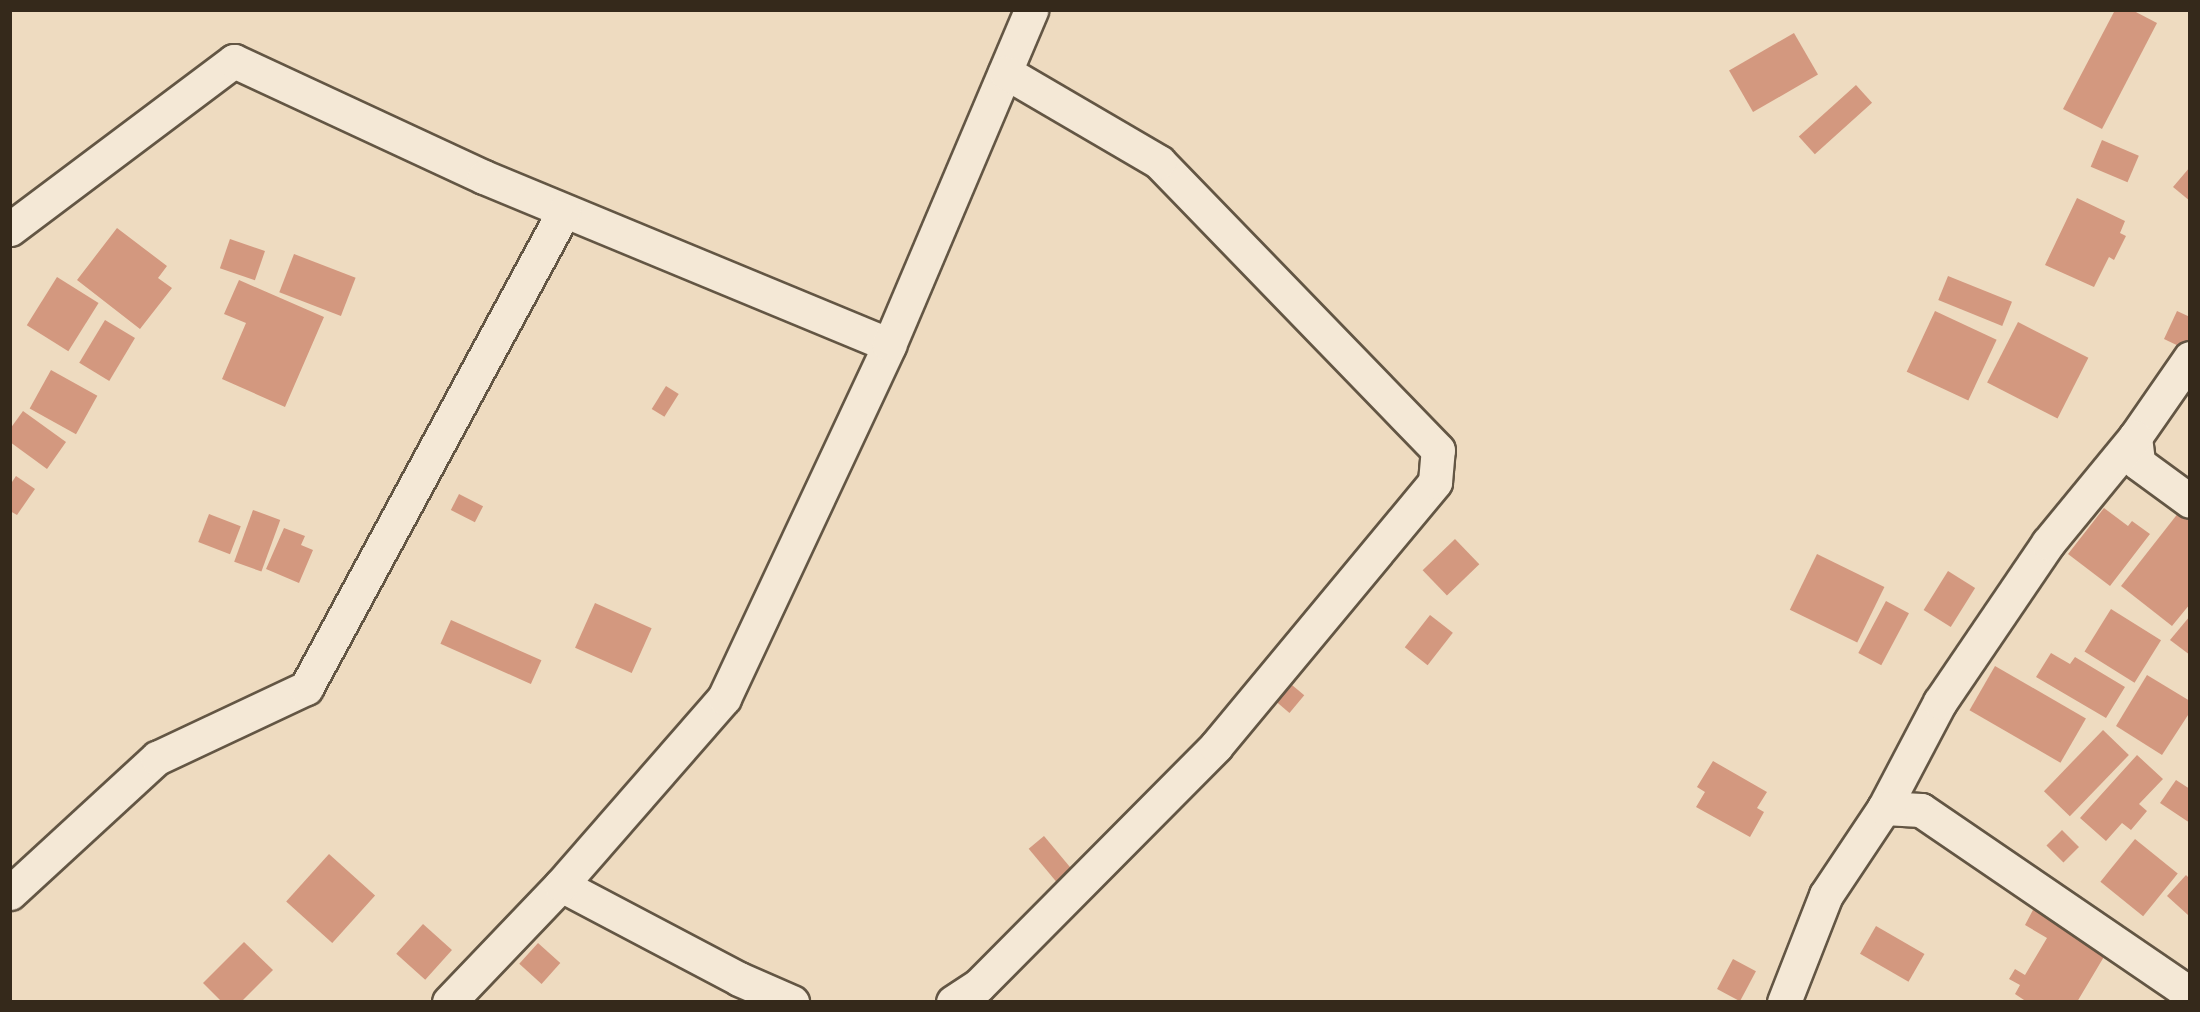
<!DOCTYPE html>
<html>
<head>
<meta charset="utf-8">
<style>
  body { margin:0 }
  #map { position:relative; width:2200px; height:1012px; overflow:hidden; background:#eedbc0; font-family:"Gentium Book Plus",serif }
  div>[style] { position:absolute }
  [style*='--x'] { left:calc(var(--x)*1px); top:calc(var(--y)*1px); width:calc(var(--w)*1px); rotate:calc(var(--a)*1deg) }
  .building>* { inset:0; background:#d3987f; transform-origin:0 0 }
  .roads { filter:drop-shadow(2px 0 #635644) drop-shadow(-2px 0 #635644) drop-shadow(0 2px #635644) drop-shadow(0 -2px #635644) }
  .minor>* { height:33px; margin:-16.5px; padding:0 16.5px; transform-origin:16.5px; border-radius:16.5px; background:#f4e8d6 }
  span { translate:-50% -50%; white-space:nowrap; text-align:center; line-height:1.15; -webkit-text-stroke:6px #f4e8d6; paint-order:stroke }
  .frame { position:absolute; inset:0; border:12px solid #35291b; pointer-events:none }
</style>
</head>
<body>
<div id="map">
  <div class="building">
    <div style="clip-path:polygon(2115px 10px,2132px 10px,2157px 23px,2102px 129px,2063px 109px)"></div>
    <div style="left:1794px;top:33px;width:48px;height:75px;rotate:60deg"></div>
    <div style="left:1856px;top:85px;width:24px;height:77px;rotate:48deg"></div>
    <div style="left:2102px;top:140px;width:40px;height:29px;rotate:23deg"></div>
    <div style="clip-path:polygon(2190px 167px,2190px 201px,2173px 187px)"></div>
    <div style="clip-path:polygon(2077px 198px,2125px 221px,2120px 233px,2126px 236px,2114px 260px,2109px 257px,2094px 287px,2045px 265px)"></div>
    <div style="clip-path:polygon(117px 228px,167px 266px,158px 278px,172px 288px,140px 329px,77px 280px)"></div>
    <div style="left:230px;top:239px;width:37px;height:31px;rotate:19deg"></div>
    <div style="left:294px;top:254px;width:66px;height:41px;rotate:21deg"></div>
    <div style="left:1948px;top:276px;width:69px;height:26px;rotate:22deg"></div>
    <div style="left:57px;top:277px;width:49px;height:57px;rotate:32deg"></div>
    <div style="clip-path:polygon(239px 280px,324px 317px,285px 407px,222px 379px,246px 323px,224px 314px)"></div>
    <div style="left:1935px;top:311px;width:68px;height:67px;rotate:25deg"></div>
    <div style="clip-path:polygon(2177px 311px,2190px 317px,2190px 340px,2185px 349px,2164px 339px)"></div>
    <div style="left:105px;top:320px;width:35px;height:50px;rotate:31deg"></div>
    <div style="left:2018px;top:322px;width:79px;height:68px;rotate:27deg"></div>
    <div style="left:51px;top:370px;width:53px;height:44px;rotate:29deg"></div>
    <div style="left:666px;top:386px;width:15px;height:27px;rotate:32deg"></div>
    <div style="clip-path:polygon(23px 411px,66px 442px,47px 469px,10px 442px,10px 429px)"></div>
    <div style="clip-path:polygon(16px 476px,35px 489px,17px 515px,10px 511px,10px 485px)"></div>
    <div style="left:459px;top:494px;width:27px;height:18px;rotate:27deg"></div>
    <div style="clip-path:polygon(2104px 508px,2128px 526px,2132px 521px,2150px 534px,2110px 586px,2068px 554px)"></div>
    <div style="left:253px;top:510px;width:29px;height:55px;rotate:20deg"></div>
    <div style="clip-path:polygon(2179px 512px,2190px 520px,2190px 604px,2172px 626px,2121px 586px)"></div>
    <div style="left:209px;top:514px;width:34px;height:30px;rotate:21deg"></div>
    <div style="clip-path:polygon(284px 528px,305px 536px,301px 545px,313px 550px,299px 583px,266px 569px)"></div>
    <div style="left:1455px;top:539px;width:35px;height:45px;rotate:46deg"></div>
    <div style="left:1817px;top:554px;width:75px;height:62px;rotate:26deg"></div>
    <div style="left:1948px;top:571px;width:32px;height:46px;rotate:32deg"></div>
    <div style="left:1886px;top:601px;width:26px;height:59px;rotate:28deg"></div>
    <div style="left:595px;top:603px;width:62px;height:49px;rotate:24deg"></div>
    <div style="left:2111px;top:609px;width:59px;height:50px;rotate:32deg"></div>
    <div style="left:1430px;top:615px;width:29px;height:41px;rotate:38deg"></div>
    <div style="clip-path:polygon(2190px 616px,2190px 655px,2170px 640px)"></div>
    <div style="left:451px;top:620px;width:99px;height:26px;rotate:24deg"></div>
    <div style="clip-path:polygon(2051px 653px,2070px 664px,2075px 657px,2125px 687px,2106px 718px,2036px 677px)"></div>
    <div style="left:1995px;top:666px;width:105px;height:51px;rotate:30deg"></div>
    <div style="clip-path:polygon(2147px 675px,2190px 701px,2190px 712px,2162px 755px,2116px 726px)"></div>
    <div style="left:1292px;top:685px;width:16px;height:23px;rotate:40deg"></div>
    <div style="left:2103px;top:730px;width:36px;height:85px;rotate:44deg"></div>
    <div style="clip-path:polygon(2137px 755px,2163px 779px,2139px 804px,2147px 811px,2131px 830px,2122px 823px,2106px 841px,2080px 818px)"></div>
    <div style="clip-path:polygon(1713px 761px,1767px 792px,1757px 808px,1764px 812px,1750px 837px,1696px 807px,1705px 792px,1697px 787px)"></div>
    <div style="clip-path:polygon(2176px 780px,2190px 789px,2190px 823px,2160px 803px)"></div>
    <div style="left:2062px;top:830px;width:24px;height:22px;rotate:45deg"></div>
    <div style="left:1044px;top:836px;width:43px;height:20px;rotate:50deg"></div>
    <div style="left:2135px;top:839px;width:55px;height:55px;rotate:39deg"></div>
    <div style="left:329px;top:854px;width:62px;height:64px;rotate:42deg"></div>
    <div style="clip-path:polygon(2186px 875px,2190px 879px,2188px 915px,2167px 896px)"></div>
    <div style="clip-path:polygon(2034px 908px,2108px 950px,2077px 1002px,2027px 1002px,2015px 994px,2020px 985px,2009px 979px,2015px 969px,2025px 975px,2047px 938px,2025px 925px)"></div>
    <div style="left:423px;top:924px;width:39px;height:40px;rotate:42deg"></div>
    <div style="left:1876px;top:926px;width:56px;height:32px;rotate:30deg"></div>
    <div style="clip-path:polygon(244px 942px,273px 970px,241px 1002px,222px 1002px,203px 983px)"></div>
    <div style="left:538px;top:943px;width:30px;height:28px;rotate:42deg"></div>
    <div style="left:1733px;top:959px;width:26px;height:34px;rotate:28deg"></div>
  </div>
  <div class="roads">
    <div class="minor">
      <div style="--x:10;--y:229;--w:280;--a:-36.9"></div>
      <div style="--x:234;--y:61;--w:276;--a:24.9"></div>
      <div style="--x:484;--y:177;--w:438;--a:22.5"></div>
      <div style="--x:2190;--y:358;--w:96;--a:124.8"></div>
      <div style="--x:2135;--y:437;--w:26;--a:83"></div>
      <div style="--x:2138;--y:463;--w:64;--a:36.2"></div>
      <div style="--x:1884;--y:808;--w:120;--a:-62.2"></div>
      <div style="--x:1940;--y:702;--w:192;--a:-55.8"></div>
      <div style="--x:2048;--y:543;--w:137;--a:-50.6"></div>
      <div style="--x:561;--y:885;--w:201;--a:27.8"></div>
      <div style="--x:739;--y:979;--w:58;--a:23.5"></div>
      <div style="--x:10;--y:893;--w:200;--a:-42.6"></div>
      <div style="--x:157;--y:758;--w:165;--a:-25.2"></div>
      <div style="--x:306;--y:688;--w:542;--a:-61.59"></div>
      <div style="--x:449;--y:1002;--w:162;--a:-46.3"></div>
      <div style="--x:561;--y:885;--w:248;--a:-48.9"></div>
      <div style="--x:724;--y:698;--w:390;--a:-64.9"></div>
      <div style="--x:889;--y:345;--w:364;--a:-67"></div>
      <div style="--x:953;--y:1002;--w:30;--a:-33"></div>
      <div style="--x:978;--y:986;--w:338;--a:-45.2"></div>
      <div style="--x:1216;--y:746;--w:343;--a:-50.3"></div>
      <div style="--x:1435;--y:482;--w:32;--a:-85"></div>
      <div style="--x:1438;--y:450;--w:401;--a:-134.1"></div>
      <div style="--x:1159;--y:162;--w:178;--a:-149.7"></div>
      <div style="--x:1784;--y:1002;--w:115;--a:-68.6"></div>
      <div style="--x:1826;--y:895;--w:105;--a:-56.3"></div>
      <div style="--x:1884;--y:808;--w:37;--a:3"></div>
      <div style="--x:1921;--y:810;--w:312;--a:34.3"></div>
    </div>
  </div>
  <div class="frame"></div>
</div>
</body>
</html>
